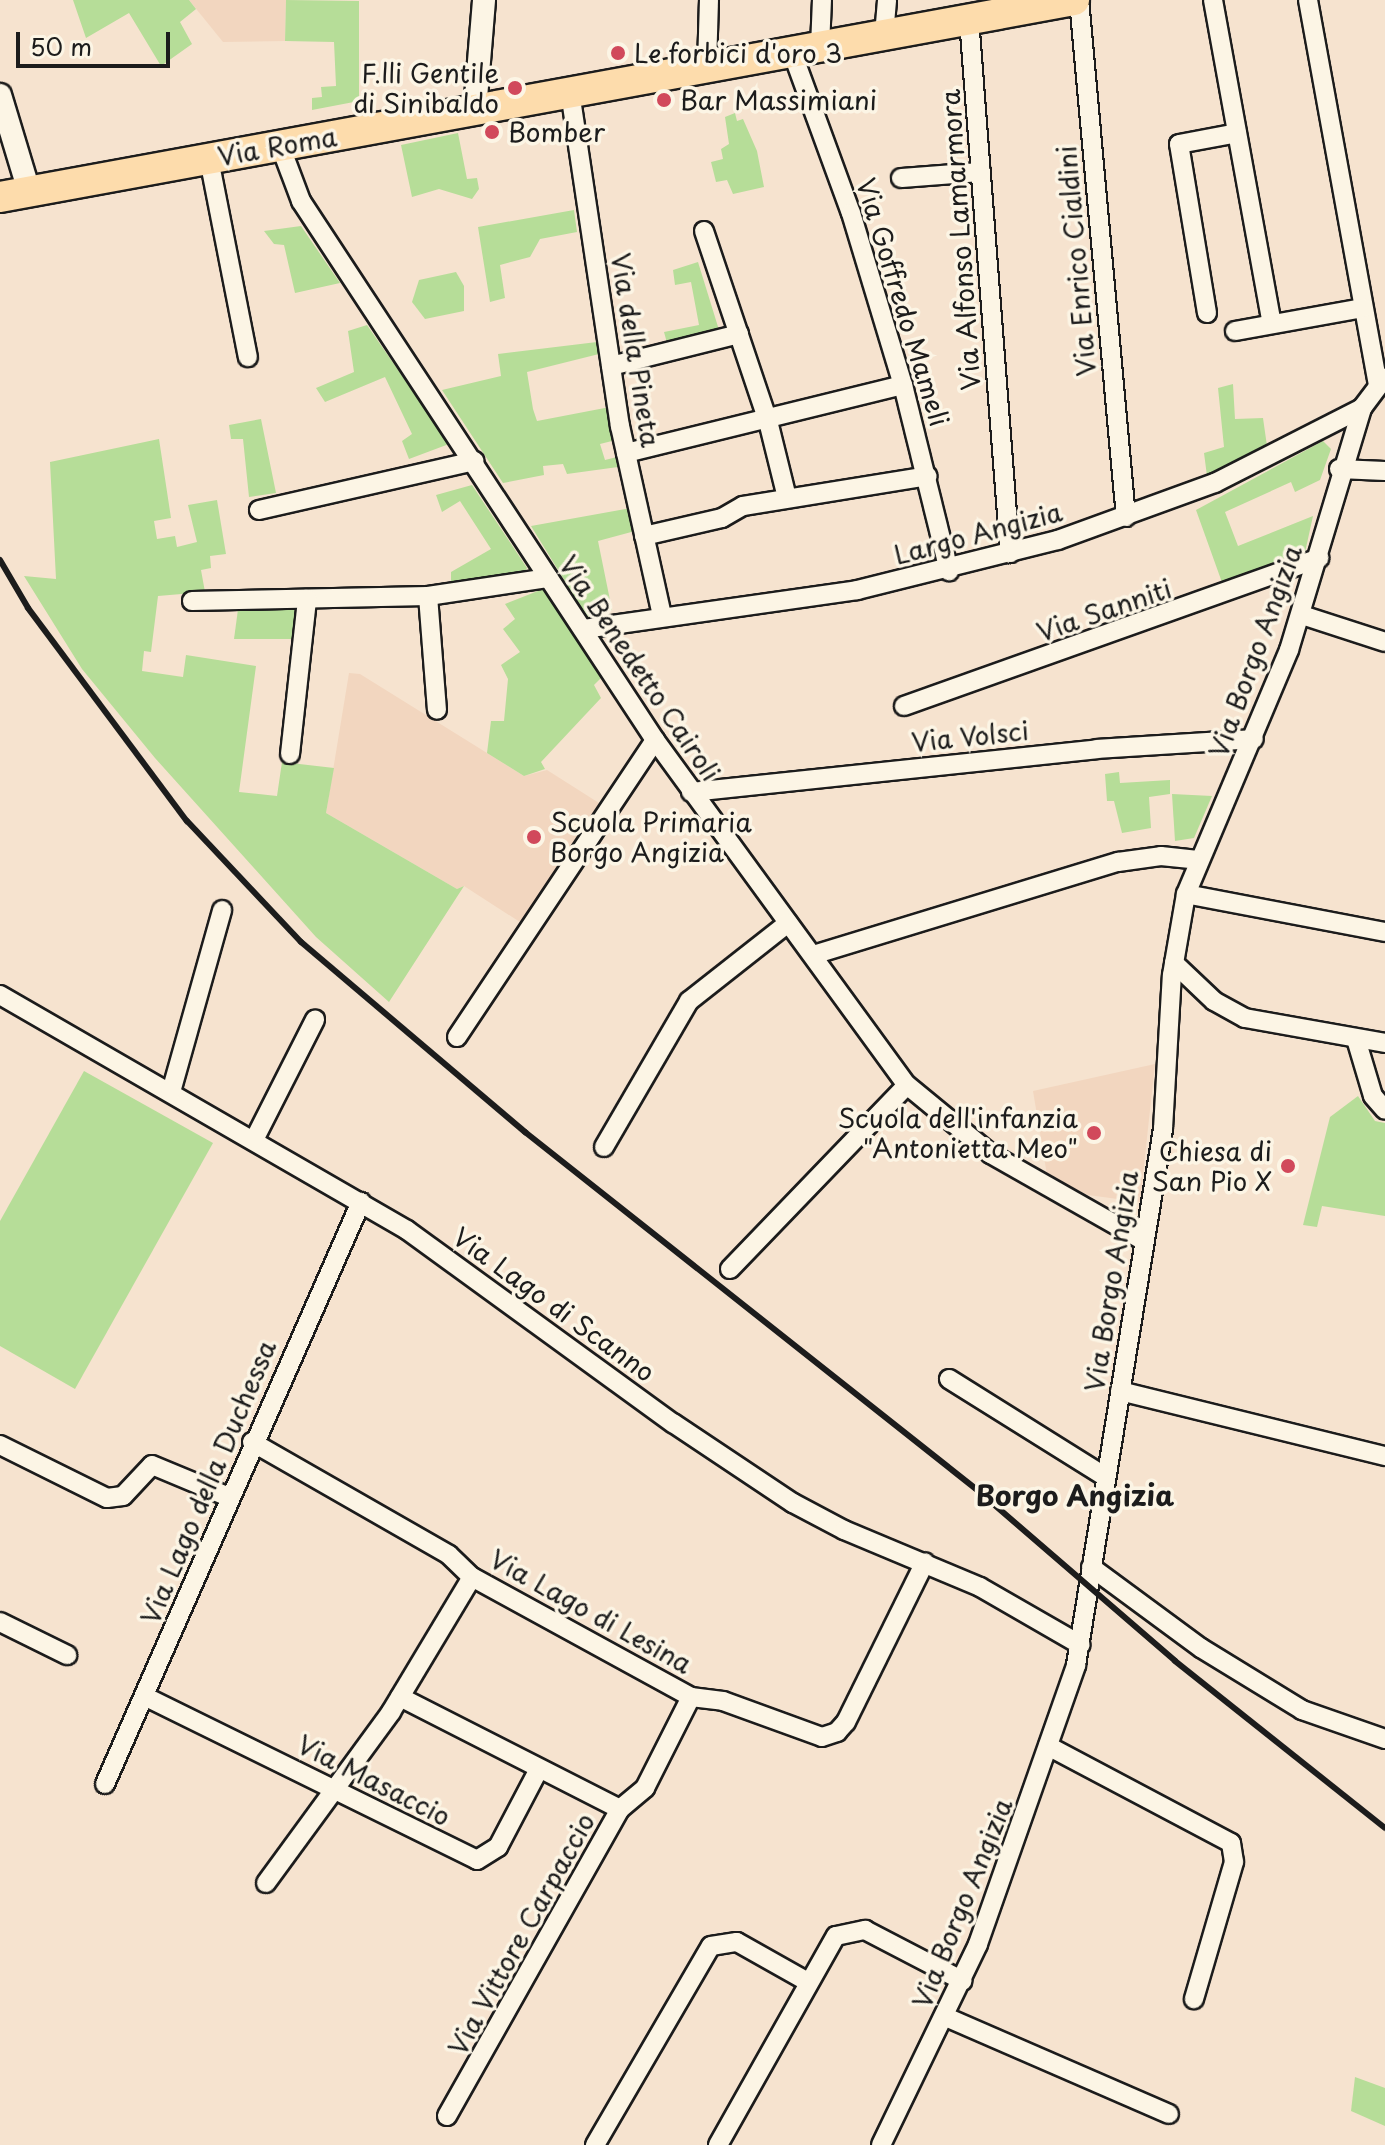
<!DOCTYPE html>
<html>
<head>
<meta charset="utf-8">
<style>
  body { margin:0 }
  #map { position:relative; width:1385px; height:2145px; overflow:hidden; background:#f6e3cf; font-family:"Playpen Sans",sans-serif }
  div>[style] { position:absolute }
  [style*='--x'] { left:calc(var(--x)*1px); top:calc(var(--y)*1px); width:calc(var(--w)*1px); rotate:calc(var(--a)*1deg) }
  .built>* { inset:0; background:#f2d6bf }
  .green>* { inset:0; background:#b6dd98 }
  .roads { filter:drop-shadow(2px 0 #1c1c1c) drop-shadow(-2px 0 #1c1c1c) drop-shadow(0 2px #1c1c1c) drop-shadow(0 -2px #1c1c1c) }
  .minor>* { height:18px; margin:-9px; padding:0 9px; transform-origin:9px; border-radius:9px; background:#fcf5e5 }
  .tertiary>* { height:22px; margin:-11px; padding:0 11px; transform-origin:11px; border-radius:11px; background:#fcf5e5 }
  .primary>* { height:30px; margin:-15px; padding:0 15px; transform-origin:15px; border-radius:15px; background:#fddcac }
  .rail>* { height:6px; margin:-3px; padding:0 3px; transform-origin:3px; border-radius:3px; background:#1c1c1c }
  .dots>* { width:22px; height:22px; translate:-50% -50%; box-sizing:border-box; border:4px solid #fcf5e5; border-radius:50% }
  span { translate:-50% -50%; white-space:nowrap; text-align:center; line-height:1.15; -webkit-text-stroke:7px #fcf5e5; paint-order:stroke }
  .poi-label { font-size:26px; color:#1c1c1c }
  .left { translate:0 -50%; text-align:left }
  .right { translate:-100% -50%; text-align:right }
  .street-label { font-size:26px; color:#1c1c1c }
  .neighbourhood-label { font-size:28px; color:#1c1c1c; font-weight:700 }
  .scale { position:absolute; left:16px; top:32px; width:154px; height:36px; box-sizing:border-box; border:4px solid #1c1c1c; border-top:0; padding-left:10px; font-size:24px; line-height:28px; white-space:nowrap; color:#1c1c1c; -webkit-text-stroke:6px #fcf5e5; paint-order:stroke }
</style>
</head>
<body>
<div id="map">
  <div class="built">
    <div style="clip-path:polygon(189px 0,286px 0,285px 41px,223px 42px)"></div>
    <div style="clip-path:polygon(349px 673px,360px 674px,524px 776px,547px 770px,599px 803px,523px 924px,464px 886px,457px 889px,326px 813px)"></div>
    <div style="clip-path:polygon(1155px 1064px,1140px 1202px,1088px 1195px,1047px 1175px,1033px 1091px)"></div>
  </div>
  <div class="green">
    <div style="clip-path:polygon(73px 0,189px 0,196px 9px,180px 22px,192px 44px,161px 66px,129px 13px,86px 38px)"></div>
    <div style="clip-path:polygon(286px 0,359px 1px,359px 101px,312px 110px,312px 98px,322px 97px,321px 87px,336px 86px,334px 42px,285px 41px)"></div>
    <div style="clip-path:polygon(735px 113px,737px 121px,743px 119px,757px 151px,764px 187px,733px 194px,727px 180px,716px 182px,711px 162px,723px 159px,721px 149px,729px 144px,725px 117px)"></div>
    <div style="clip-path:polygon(458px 133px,467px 179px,477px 178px,479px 189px,472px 199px,439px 189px,412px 197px,401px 145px)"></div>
    <div style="clip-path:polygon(574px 210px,577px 232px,540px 239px,530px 257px,500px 265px,505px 298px,490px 302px,478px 227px)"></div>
    <div style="clip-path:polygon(301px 226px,340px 283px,295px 293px,284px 245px,274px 244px,264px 231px)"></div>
    <div style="clip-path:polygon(698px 262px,719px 330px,667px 343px,664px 332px,699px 325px,691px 282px,675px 285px,673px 270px)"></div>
    <div style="clip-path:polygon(456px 272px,464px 286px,464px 311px,425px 319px,412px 302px,419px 280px)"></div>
    <div style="clip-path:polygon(367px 325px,449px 444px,409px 459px,402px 441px,412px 434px,385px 377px,325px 402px,316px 388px,354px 372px,348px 331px)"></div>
    <div style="clip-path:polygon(597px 342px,599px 354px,527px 372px,533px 409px,537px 421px,610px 407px,616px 440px,600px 444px,605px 460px,617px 457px,618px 467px,567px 474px,563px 464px,543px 466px,544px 475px,503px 483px,442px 390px,501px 376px,498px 354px)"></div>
    <div style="clip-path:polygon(1233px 384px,1235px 419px,1263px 418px,1267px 446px,1207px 476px,1204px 453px,1224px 447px,1218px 388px)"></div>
    <div style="clip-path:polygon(261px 419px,276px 493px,249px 497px,243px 439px,231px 439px,229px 425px)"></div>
    <div style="clip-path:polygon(159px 439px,171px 518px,154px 521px,157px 539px,175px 536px,177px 547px,197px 542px,188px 505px,217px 500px,226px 554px,210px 556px,211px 568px,201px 570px,205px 592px,158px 596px,151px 652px,144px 651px,142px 671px,183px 677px,186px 655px,256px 666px,239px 792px,277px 796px,282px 762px,334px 768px,326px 813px,457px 889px,464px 886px,389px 1002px,316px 937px,155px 758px,82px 669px,24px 576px,56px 579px,50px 462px)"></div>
    <div style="clip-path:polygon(1323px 441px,1331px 449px,1320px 480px,1295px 492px,1291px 482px,1225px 512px,1238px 546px,1313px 516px,1304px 557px,1224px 588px,1196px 510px)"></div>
    <div style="clip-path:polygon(472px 485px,527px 568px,523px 575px,451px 586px,451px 572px,491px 549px,460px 501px,442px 512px,436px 495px)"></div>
    <div style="clip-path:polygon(631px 508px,635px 531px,598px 541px,612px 610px,587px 617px,531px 526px)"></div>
    <div style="clip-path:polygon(543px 589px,602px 677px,594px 685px,601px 698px,541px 762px,545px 769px,524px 776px,487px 753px,491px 721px,504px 721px,508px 679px,501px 665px,520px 652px,503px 629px,515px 619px,505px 604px)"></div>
    <div style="clip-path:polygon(239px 602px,303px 603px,298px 639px,234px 639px)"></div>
    <div style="clip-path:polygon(1119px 772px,1120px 783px,1170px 780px,1170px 794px,1149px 797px,1151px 828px,1122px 833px,1114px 801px,1107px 801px,1105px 774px)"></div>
    <div style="clip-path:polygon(1172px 794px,1212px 796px,1194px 838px,1175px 841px)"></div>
    <div style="clip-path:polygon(84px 1071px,213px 1143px,75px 1389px,0 1346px,0 1221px)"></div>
    <div style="clip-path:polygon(1358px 1096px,1375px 1121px,1385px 1123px,1385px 1216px,1322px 1206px,1317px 1227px,1303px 1225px,1330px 1117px)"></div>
    <div style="clip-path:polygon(1355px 2077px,1385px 2088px,1385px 2126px,1351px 2111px)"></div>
  </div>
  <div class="roads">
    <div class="minor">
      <div style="--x:1079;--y:0;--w:519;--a:84.81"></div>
      <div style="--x:1213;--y:0;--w:329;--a:79.7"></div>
      <div style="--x:1308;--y:0;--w:390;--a:79.7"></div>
      <div style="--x:969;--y:19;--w:536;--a:85.61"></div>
      <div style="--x:884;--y:35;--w:35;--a:-85"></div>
      <div style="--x:820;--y:47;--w:47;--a:-87.6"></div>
      <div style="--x:792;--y:52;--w:171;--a:69.9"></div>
      <div style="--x:851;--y:213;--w:180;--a:73.2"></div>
      <div style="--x:903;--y:385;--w:192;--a:76.1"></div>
      <div style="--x:707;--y:67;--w:67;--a:-88.3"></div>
      <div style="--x:570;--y:92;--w:338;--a:81.5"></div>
      <div style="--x:620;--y:426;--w:194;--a:77.5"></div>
      <div style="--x:280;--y:145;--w:60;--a:69.4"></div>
      <div style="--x:301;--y:201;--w:645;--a:56.7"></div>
      <div style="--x:655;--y:740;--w:427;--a:53.9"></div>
      <div style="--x:907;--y:1085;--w:109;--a:39.4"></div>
      <div style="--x:991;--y:1154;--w:176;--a:29.6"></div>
      <div style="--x:209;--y:159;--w:202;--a:78.9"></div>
      <div style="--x:901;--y:178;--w:80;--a:-4.3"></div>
      <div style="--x:704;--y:231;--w:200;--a:71.4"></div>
      <div style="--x:768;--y:421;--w:79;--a:76.1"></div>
      <div style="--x:1207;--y:313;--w:171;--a:-99.4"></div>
      <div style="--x:1179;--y:144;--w:59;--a:-10.7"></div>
      <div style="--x:1235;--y:331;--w:130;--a:-10.2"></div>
      <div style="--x:611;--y:366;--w:132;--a:-14"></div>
      <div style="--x:626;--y:453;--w:285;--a:-13.8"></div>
      <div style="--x:1339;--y:469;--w:46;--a:2.5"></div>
      <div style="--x:259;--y:510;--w:221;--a:-12.8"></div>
      <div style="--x:644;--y:536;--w:80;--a:-13"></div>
      <div style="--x:722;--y:518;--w:24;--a:-30"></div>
      <div style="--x:743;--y:506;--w:187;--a:-9.2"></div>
      <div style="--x:428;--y:596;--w:114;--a:85.5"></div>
      <div style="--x:192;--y:601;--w:236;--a:-1.2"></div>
      <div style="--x:428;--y:596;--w:122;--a:-8.5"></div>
      <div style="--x:1302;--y:615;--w:87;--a:18"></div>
      <div style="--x:584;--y:629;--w:276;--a:-8.1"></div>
      <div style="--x:857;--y:590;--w:207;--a:-14"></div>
      <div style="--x:1058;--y:540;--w:167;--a:-20"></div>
      <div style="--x:1215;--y:483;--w:165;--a:-27"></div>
      <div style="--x:904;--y:706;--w:441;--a:-19.6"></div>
      <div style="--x:290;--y:754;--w:156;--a:-83.7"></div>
      <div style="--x:691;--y:792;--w:408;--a:-6"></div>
      <div style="--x:1097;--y:749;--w:157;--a:-3.6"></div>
      <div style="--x:1186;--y:894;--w:203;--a:10.8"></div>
      <div style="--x:813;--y:955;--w:319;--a:-17"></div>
      <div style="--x:1118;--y:862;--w:43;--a:-7.9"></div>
      <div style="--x:1161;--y:856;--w:37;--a:6"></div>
      <div style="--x:1174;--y:963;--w:55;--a:43.5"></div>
      <div style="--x:1214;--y:1001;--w:35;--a:29"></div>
      <div style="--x:1245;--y:1018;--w:142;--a:10.1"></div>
      <div style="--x:0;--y:995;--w:470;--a:30"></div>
      <div style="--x:407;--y:1230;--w:329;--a:36"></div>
      <div style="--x:673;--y:1423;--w:144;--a:33.7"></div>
      <div style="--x:793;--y:1503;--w:58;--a:27.9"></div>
      <div style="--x:844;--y:1530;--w:147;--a:22.7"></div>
      <div style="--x:980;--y:1587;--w:116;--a:29.9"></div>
      <div style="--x:457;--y:1037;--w:357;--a:-56.3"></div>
      <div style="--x:1356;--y:1039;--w:59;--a:73.4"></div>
      <div style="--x:1373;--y:1096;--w:18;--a:49"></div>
      <div style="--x:171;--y:1092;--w:189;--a:-74.3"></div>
      <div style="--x:254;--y:1140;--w:135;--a:-63.1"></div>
      <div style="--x:604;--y:1147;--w:169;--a:-59.8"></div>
      <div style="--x:689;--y:1001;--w:126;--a:-38.2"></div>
      <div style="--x:730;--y:1269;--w:255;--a:-46.1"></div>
      <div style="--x:949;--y:1379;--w:185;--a:32"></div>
      <div style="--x:1120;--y:1391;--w:273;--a:13.8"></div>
      <div style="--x:252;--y:1442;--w:227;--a:29.8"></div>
      <div style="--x:449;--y:1555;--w:32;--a:44"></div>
      <div style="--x:472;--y:1577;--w:250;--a:28.7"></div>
      <div style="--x:691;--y:1697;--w:32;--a:7"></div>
      <div style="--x:723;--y:1701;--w:105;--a:20"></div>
      <div style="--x:822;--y:1737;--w:16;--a:-18"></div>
      <div style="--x:837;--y:1732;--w:13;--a:-48"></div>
      <div style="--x:846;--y:1722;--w:178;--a:-63.7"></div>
      <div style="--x:0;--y:1445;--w:119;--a:26.4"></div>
      <div style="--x:107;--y:1498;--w:16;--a:-7"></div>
      <div style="--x:123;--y:1496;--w:42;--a:-46.9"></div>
      <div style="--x:152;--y:1465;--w:83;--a:22.6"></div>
      <div style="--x:1091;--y:1567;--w:137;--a:36.4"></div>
      <div style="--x:1201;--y:1648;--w:119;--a:31.5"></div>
      <div style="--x:1302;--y:1710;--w:88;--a:19.3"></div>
      <div style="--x:0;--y:1622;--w:75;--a:26.2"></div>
      <div style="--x:144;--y:1696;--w:371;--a:26.2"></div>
      <div style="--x:477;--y:1860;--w:25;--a:-32"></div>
      <div style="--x:498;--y:1847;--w:88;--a:-62.3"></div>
      <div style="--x:400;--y:1697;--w:247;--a:27"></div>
      <div style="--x:1048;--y:1746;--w:207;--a:27.9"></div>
      <div style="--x:1231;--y:1843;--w:19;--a:81"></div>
      <div style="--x:1234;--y:1862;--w:143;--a:106.3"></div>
      <div style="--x:105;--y:1784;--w:636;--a:-66.26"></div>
      <div style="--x:266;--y:1883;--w:212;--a:-53.8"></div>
      <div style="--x:391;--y:1712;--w:157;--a:-59"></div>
      <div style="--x:946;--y:2017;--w:243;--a:23.5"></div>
      <div style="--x:447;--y:2116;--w:352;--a:-60.6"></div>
      <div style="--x:620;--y:1809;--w:33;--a:-40"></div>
      <div style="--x:645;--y:1788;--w:102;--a:-63.2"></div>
      <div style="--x:595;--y:2145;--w:230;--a:-59.8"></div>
      <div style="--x:711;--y:1946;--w:26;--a:-9"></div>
      <div style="--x:737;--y:1942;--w:81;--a:29.4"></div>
      <div style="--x:718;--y:2145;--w:240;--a:-60.6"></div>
      <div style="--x:836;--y:1936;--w:30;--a:-12"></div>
      <div style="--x:865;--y:1930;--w:110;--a:27.5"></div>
      <div style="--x:881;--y:2145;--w:223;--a:-64.2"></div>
      <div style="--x:978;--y:1944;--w:296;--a:-70.6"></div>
      <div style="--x:1076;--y:1665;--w:543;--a:-80.78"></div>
      <div style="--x:1163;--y:1129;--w:154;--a:-86.7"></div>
      <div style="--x:1172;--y:975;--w:82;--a:-80.2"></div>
      <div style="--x:1186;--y:894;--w:265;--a:-67.1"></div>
      <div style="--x:1289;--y:650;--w:253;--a:-73.2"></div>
      <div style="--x:1362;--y:408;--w:38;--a:-53"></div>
    </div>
    <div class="tertiary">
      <div style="--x:0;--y:95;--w:100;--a:73.2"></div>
      <div style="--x:475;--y:110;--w:110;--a:-85.3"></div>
    </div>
    <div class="primary">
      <div style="--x:0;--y:197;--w:1092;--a:-10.39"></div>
    </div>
  </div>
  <div class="rail">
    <div style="--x:0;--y:560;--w:56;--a:59.7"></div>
    <div style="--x:28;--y:608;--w:266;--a:53.3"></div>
    <div style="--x:187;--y:821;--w:166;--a:46.7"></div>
    <div style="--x:301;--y:942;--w:294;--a:40.3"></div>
    <div style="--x:525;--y:1132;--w:575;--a:38.36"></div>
    <div style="--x:976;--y:1489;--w:263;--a:40.8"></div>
    <div style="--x:1175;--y:1661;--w:268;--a:38.5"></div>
  </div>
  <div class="dots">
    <div style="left:618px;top:53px;background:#d1495b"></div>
    <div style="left:515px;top:88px;background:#d1495b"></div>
    <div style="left:664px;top:100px;background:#d1495b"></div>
    <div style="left:492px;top:132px;background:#d1495b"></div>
    <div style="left:534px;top:837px;background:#d1495b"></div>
    <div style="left:1094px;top:1133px;background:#d1495b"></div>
    <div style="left:1288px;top:1166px;background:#d1495b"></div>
  </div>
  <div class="poi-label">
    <span class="left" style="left:634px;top:53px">Le forbici d'oro 3</span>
    <span class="right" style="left:499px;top:88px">F.lli Gentile<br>di Sinibaldo</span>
    <span class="left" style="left:680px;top:100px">Bar Massimiani</span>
    <span class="left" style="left:508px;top:132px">Bomber</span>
    <span class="left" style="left:550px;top:837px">Scuola Primaria<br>Borgo Angizia</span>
    <span class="right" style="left:1078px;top:1133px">Scuola dell'infanzia<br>"Antonietta Meo"</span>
    <span class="right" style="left:1272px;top:1166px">Chiesa di<br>San Pio X</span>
  </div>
  <div class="street-label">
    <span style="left:277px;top:146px;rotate:-10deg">Via Roma</span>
    <span style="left:960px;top:240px;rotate:-94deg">Via Alfonso Lamarmora</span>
    <span style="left:1076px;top:261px;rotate:-95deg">Via Enrico Cialdini</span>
    <span style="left:903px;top:302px;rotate:73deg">Via Goffredo Mameli</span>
    <span style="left:636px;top:350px;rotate:81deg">Via della Pineta</span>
    <span style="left:978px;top:533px;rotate:-15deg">Largo Angizia</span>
    <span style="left:1104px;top:610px;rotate:-19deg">Via Sanniti</span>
    <span style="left:1255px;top:651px;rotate:-70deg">Via Borgo Angizia</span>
    <span style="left:640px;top:668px;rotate:56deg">Via Benedetto Cairoli</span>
    <span style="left:970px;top:736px;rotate:-6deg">Via Volsci</span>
    <span style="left:1111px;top:1281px;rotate:-81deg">Via Borgo Angizia</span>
    <span style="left:554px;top:1304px;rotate:36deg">Via Lago di Scanno</span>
    <span style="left:208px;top:1482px;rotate:-67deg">Via Lago della Duchessa</span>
    <span style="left:591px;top:1611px;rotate:29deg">Via Lago di Lesina</span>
    <span style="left:374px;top:1780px;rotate:27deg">Via Masaccio</span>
    <span style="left:962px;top:1903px;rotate:-68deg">Via Borgo Angizia</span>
    <span style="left:521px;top:1934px;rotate:-61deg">Via Vittore Carpaccio</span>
  </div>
  <div class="neighbourhood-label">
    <span style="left:1075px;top:1495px">Borgo Angizia</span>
  </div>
  <div class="scale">50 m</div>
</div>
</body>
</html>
